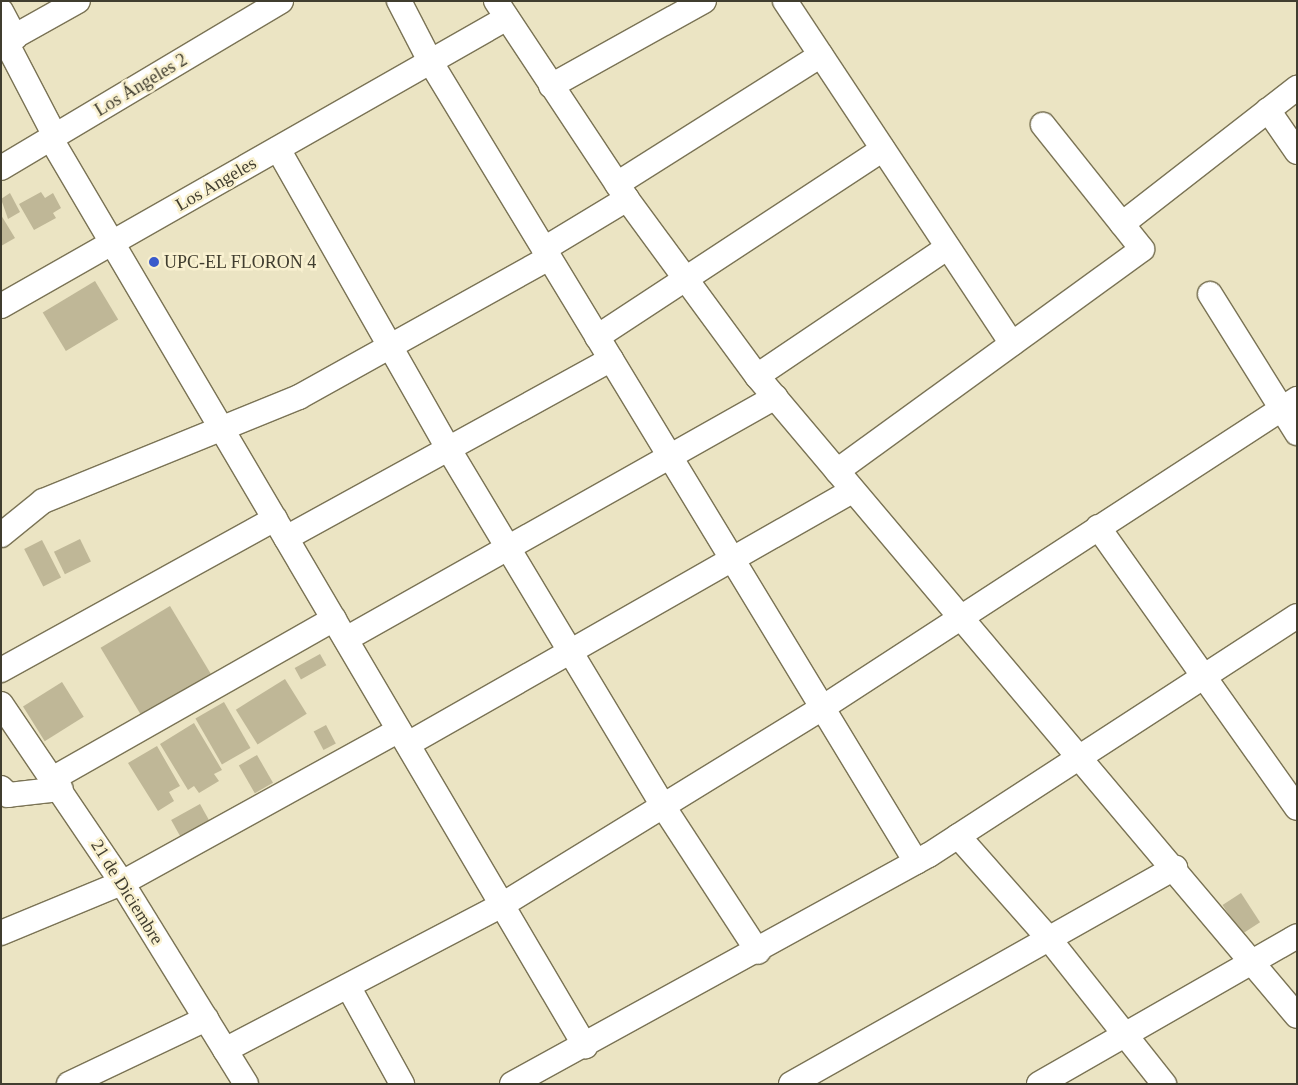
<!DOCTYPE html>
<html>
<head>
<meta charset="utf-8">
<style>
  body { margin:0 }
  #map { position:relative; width:1298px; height:1085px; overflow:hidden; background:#ebe4c3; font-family:"Times New Roman",serif }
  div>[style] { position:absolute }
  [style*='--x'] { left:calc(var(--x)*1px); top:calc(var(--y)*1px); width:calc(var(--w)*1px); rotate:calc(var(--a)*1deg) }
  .building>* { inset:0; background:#bfb797; transform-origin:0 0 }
  .roads { filter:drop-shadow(1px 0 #7a7355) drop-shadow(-1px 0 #7a7355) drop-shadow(0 1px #7a7355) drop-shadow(0 -1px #7a7355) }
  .minor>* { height:24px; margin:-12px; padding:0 12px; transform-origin:12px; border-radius:12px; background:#fff }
  .dots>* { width:14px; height:14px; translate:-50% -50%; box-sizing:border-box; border:2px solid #f9f1d0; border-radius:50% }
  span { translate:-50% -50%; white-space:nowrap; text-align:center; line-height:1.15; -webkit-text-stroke:5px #f9f1d0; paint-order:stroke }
  .street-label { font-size:18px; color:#403d2f }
  .poi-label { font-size:18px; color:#403d2f }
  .left { translate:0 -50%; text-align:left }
  .frame { position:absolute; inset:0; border:2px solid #403d2f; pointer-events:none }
</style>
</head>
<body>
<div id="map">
  <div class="building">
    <div style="clip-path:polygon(41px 192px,45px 198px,53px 193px,61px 208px,53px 213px,56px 218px,34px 230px,19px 204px)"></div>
    <div style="clip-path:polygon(10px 193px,20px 212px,8px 219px,1px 199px)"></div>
    <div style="clip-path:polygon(1px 215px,15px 238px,1px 246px)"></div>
    <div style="left:95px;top:281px;width:45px;height:61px;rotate:59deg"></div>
    <div style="left:80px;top:539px;width:25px;height:29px;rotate:64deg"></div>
    <div style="left:42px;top:540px;width:42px;height:20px;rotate:63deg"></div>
    <div style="left:170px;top:606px;width:92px;height:81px;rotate:59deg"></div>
    <div style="left:320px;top:654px;width:13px;height:29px;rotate:61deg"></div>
    <div style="left:285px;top:679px;width:41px;height:58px;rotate:58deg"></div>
    <div style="left:62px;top:682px;width:41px;height:46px;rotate:58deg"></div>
    <div style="left:224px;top:702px;width:53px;height:33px;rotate:60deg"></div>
    <div style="clip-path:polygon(194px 723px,222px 770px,214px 774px,219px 781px,199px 793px,194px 786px,188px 790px,160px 744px)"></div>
    <div style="left:326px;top:725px;width:21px;height:14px;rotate:62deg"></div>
    <div style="clip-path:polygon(157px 746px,180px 786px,169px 792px,174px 801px,158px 811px,128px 763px)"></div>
    <div style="left:257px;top:755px;width:32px;height:21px;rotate:60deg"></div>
    <div style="left:200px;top:804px;width:29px;height:33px;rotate:61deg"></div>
    <div style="left:1241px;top:893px;width:35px;height:22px;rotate:57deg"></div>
  </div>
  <div class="roads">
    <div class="minor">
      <div style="--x:399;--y:1;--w:68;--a:62.7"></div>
      <div style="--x:430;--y:61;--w:937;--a:58.75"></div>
      <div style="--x:496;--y:1;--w:237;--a:56.5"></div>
      <div style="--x:627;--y:199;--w:220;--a:53.7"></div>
      <div style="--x:757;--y:376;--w:837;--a:49.84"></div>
      <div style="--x:785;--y:1;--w:411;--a:56.5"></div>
      <div style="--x:1;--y:11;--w:30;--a:62"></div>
      <div style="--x:6;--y:42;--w:106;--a:62.5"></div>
      <div style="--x:1;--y:44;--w:88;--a:-29.2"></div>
      <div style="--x:551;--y:86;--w:175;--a:-29.1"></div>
      <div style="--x:1268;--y:110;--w:51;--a:55.4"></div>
      <div style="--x:51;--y:139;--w:1053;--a:59.51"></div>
      <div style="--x:278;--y:149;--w:344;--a:60.4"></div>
      <div style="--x:448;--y:448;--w:418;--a:59"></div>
      <div style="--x:663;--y:806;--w:174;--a:56.9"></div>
      <div style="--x:1;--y:168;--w:326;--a:-30.8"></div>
      <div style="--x:617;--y:184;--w:241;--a:-32.3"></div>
      <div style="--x:1122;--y:224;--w:222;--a:-37.9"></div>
      <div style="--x:544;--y:249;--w:97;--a:-31.1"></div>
      <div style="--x:1210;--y:294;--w:164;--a:58"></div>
      <div style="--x:1;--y:306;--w:582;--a:-29.65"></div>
      <div style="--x:597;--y:337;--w:342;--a:-33.3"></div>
      <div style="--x:757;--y:376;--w:230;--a:-34"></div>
      <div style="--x:837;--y:471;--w:377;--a:-36"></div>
      <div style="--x:1142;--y:249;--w:159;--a:-128.6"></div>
      <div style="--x:1098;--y:527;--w:344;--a:54.7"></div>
      <div style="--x:1;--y:535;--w:54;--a:-39"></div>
      <div style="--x:43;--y:501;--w:276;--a:-22.1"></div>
      <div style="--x:299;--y:397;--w:286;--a:-29.1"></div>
      <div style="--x:286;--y:538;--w:371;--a:-28.8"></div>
      <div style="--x:346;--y:639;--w:493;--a:-29.4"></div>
      <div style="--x:1;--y:670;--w:313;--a:-28.9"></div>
      <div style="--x:1;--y:704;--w:216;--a:55.9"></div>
      <div style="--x:122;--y:883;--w:236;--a:58.3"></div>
      <div style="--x:408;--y:744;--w:511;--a:-29.68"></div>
      <div style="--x:54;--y:778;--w:322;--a:-29.6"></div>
      <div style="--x:1;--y:788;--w:10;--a:45"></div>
      <div style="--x:8;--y:795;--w:53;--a:-6.5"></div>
      <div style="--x:958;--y:836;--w:139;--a:48.5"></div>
      <div style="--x:1050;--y:940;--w:184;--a:51.6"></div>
      <div style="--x:1;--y:933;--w:131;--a:-22.5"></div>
      <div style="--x:122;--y:883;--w:316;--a:-28.9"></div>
      <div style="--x:348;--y:986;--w:112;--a:61.1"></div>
      <div style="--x:225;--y:1050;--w:313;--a:-27.6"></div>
      <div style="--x:502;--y:905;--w:376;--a:-31.6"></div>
      <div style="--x:822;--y:708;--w:567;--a:-33.05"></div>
      <div style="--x:69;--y:1084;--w:152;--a:-25.4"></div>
      <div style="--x:512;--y:1084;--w:476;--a:-28.8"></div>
      <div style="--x:929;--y:855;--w:439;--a:-33"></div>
      <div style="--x:791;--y:1084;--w:441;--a:-29.4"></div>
      <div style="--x:1039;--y:1084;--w:297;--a:-29.8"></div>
    </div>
  </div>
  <div class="dots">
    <div style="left:154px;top:262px;background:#395acb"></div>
  </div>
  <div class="street-label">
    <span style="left:141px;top:85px;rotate:-31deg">Los Ángeles 2</span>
    <span style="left:216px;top:184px;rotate:-30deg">Los Angeles</span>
    <span style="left:127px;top:892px;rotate:58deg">21 de Diciembre</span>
  </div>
  <div class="poi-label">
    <span class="left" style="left:164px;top:262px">UPC-EL FLORON 4</span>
  </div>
  <div class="frame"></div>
</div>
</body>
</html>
